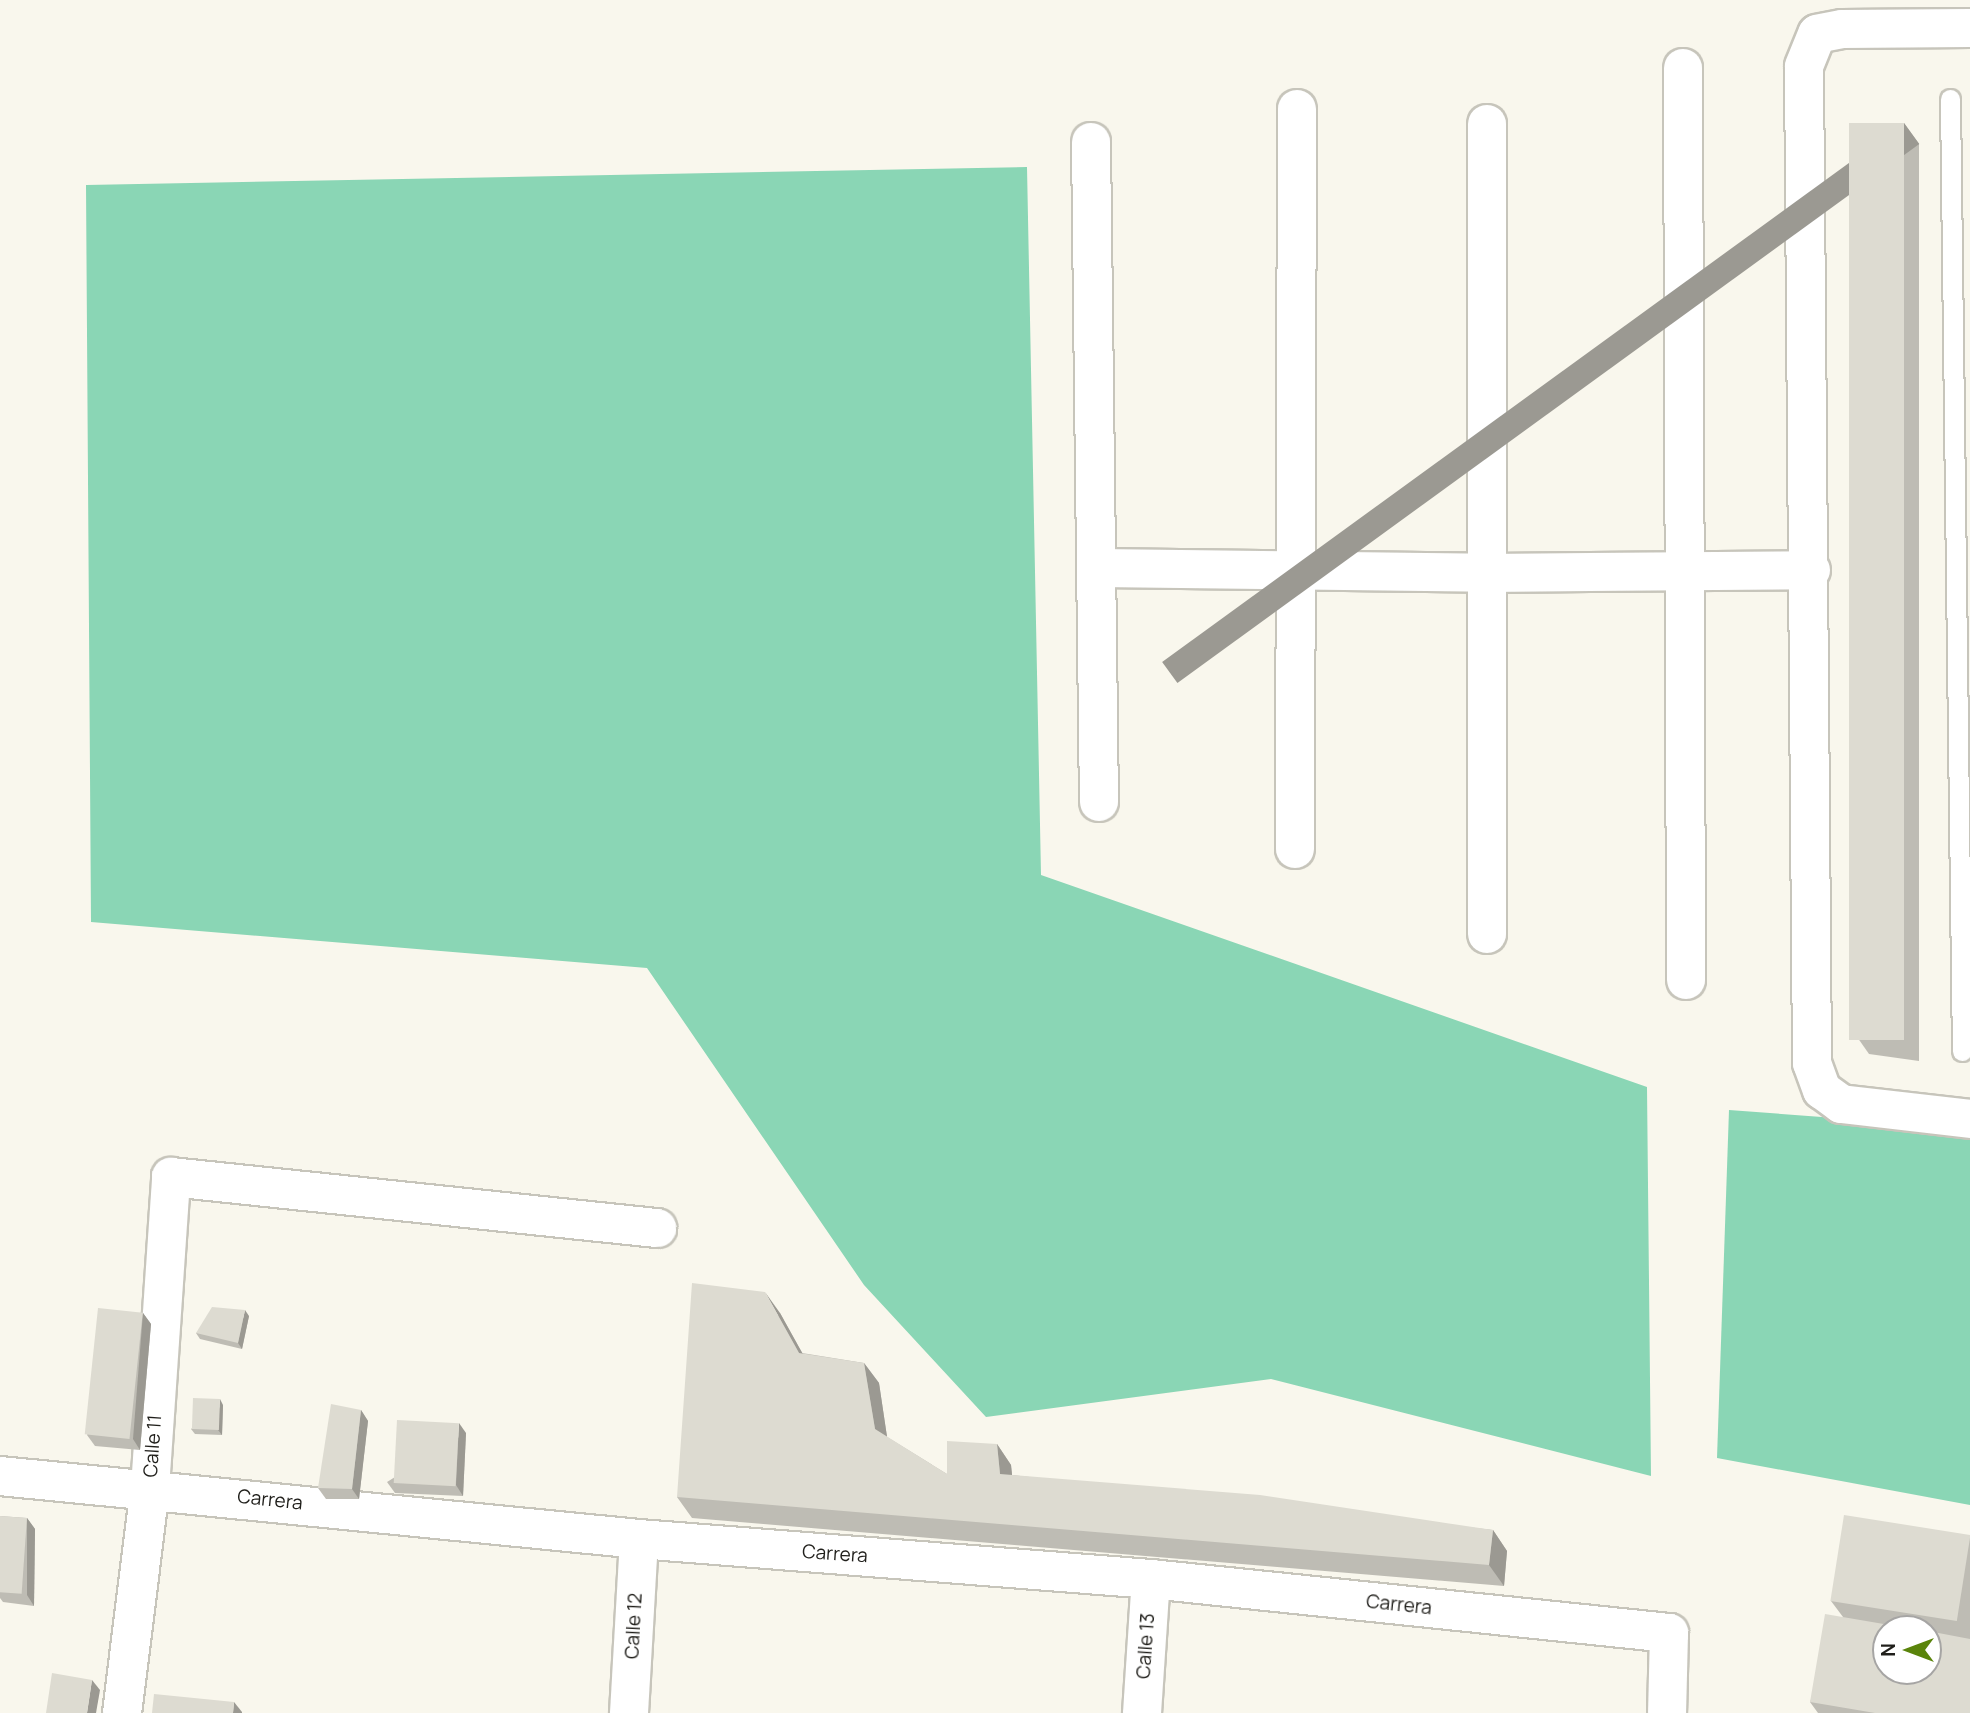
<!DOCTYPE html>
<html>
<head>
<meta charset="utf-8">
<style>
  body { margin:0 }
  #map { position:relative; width:1970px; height:1713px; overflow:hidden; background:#f9f7ed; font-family:Manrope,sans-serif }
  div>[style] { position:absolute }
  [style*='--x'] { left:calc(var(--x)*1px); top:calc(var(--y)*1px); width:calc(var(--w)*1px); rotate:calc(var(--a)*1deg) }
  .green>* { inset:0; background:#8ad6b5 }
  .roads { filter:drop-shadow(2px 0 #c7c5bb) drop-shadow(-2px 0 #c7c5bb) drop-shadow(0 2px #c7c5bb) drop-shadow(0 -2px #c7c5bb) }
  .lane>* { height:19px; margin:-9.5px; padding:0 9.5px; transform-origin:9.5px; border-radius:9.5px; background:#fff }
  .street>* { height:38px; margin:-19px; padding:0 19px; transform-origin:19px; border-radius:19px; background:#fff }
  .wall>* { inset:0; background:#bebcb4 }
  .shaded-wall>* { inset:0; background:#9b9992; transform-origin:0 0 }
  .building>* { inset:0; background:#dddbd1; transform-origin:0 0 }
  span { translate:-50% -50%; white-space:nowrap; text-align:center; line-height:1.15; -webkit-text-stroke:5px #fff; paint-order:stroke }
  .street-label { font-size:19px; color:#201f1b }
  .north { position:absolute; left:1872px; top:1615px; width:70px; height:70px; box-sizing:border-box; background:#fff; border:2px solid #a6a5a4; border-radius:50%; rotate:270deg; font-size:19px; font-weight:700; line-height:28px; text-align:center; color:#201f1b }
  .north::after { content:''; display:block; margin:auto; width:24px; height:32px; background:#5a840b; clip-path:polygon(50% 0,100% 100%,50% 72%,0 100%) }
</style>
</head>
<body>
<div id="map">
  <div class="green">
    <div style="clip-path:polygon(1027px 167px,1041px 875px,1647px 1087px,1651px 1476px,1271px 1379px,986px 1417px,864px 1285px,647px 968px,91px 922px,86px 185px)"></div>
    <div style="clip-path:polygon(1729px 1110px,1970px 1128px,1970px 1505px,1717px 1458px)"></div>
  </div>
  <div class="roads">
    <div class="lane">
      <div style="--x:1950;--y:99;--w:952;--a:89.28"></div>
    </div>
    <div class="street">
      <div style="--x:1970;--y:28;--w:128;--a:179.6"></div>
      <div style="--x:1842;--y:29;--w:25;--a:169"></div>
      <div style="--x:1817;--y:34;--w:35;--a:112"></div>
      <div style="--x:1804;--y:67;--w:996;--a:89.54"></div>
      <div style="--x:1812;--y:1063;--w:29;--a:70"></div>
      <div style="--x:1822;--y:1090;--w:24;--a:36"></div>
      <div style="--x:1841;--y:1104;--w:130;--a:6.6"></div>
      <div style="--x:1683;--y:68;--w:912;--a:89.81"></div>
      <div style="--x:1487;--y:124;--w:810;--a:90"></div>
      <div style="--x:1091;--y:142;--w:660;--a:89.31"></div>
      <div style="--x:1099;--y:568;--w:388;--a:0.7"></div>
      <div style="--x:1487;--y:573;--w:324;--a:-0.5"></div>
      <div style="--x:1295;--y:849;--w:740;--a:-89.85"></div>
      <div style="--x:0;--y:1476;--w:642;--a:5.63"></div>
      <div style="--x:639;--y:1539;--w:514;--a:4.47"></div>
      <div style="--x:1151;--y:1579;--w:521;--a:5.95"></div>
      <div style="--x:1669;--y:1633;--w:80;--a:91.4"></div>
      <div style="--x:122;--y:1713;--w:227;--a:-82.9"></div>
      <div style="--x:150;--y:1488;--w:312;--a:-86.1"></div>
      <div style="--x:171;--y:1177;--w:489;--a:6"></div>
      <div style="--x:629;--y:1713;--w:174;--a:-86.7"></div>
      <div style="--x:1142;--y:1713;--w:134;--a:-86.2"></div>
    </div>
  </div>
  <div class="wall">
    <div style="clip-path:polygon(1904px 123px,1919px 144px,1919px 1061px,1869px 1054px,1855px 1034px)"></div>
    <div style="clip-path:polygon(143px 1313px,151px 1324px,140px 1450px,95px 1446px,87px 1435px)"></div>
    <div style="clip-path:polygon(780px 1313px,802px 1353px,864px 1363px,879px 1383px,887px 1437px,947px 1474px,997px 1444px,1011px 1465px,1012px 1475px,1493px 1530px,1507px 1551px,1504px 1586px,692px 1518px,677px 1497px)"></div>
    <div style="clip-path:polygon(249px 1316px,242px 1349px,200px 1339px,196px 1333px)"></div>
    <div style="clip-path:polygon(223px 1405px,222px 1435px,195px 1434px,191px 1429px)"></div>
    <div style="clip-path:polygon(361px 1410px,368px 1421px,359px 1499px,326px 1499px,318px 1488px)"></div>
    <div style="clip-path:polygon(466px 1433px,463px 1496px,395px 1493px,387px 1482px)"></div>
    <div style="clip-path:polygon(0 1516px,27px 1518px,35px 1529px,34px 1606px,3px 1602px,0 1598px)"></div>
    <div style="clip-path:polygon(evenodd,1970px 1536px,1970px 1713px,1818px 1713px,1810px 1702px,1843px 1617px,1831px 1601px,1970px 1536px,1886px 1629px,1928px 1629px,1928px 1671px,1886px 1629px)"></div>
  </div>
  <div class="shaded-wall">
    <div style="left:1904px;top:123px;width:26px;height:917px;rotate:54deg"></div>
    <div style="clip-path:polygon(765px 1292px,780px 1313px,814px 1374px,799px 1353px)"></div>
    <div style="clip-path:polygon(245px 1310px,249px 1316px,242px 1349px,238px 1343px)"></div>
    <div style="clip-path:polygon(143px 1313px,151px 1324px,140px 1450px,133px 1439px)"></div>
    <div style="clip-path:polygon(864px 1363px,879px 1383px,889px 1450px,875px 1429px)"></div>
    <div style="clip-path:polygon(220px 1399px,223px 1405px,222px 1435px,218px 1430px)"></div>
    <div style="clip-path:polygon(361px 1410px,368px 1421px,359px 1499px,352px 1489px)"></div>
    <div style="clip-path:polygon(459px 1423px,466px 1433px,463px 1496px,456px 1485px)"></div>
    <div style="clip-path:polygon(997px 1444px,1011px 1465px,1014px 1494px,1000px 1474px)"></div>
    <div style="clip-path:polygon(27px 1518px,35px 1529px,34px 1606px,27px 1595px)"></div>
    <div style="clip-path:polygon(1493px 1530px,1507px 1551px,1504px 1586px,1489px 1565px)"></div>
    <div style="clip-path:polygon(92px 1680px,100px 1690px,96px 1713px,87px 1713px)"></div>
    <div style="clip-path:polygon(234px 1702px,242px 1712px,242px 1713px,233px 1713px)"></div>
  </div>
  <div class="building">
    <div style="left:1904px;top:123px;width:917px;height:55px;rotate:90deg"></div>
    <div style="clip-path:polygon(692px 1283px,765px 1292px,799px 1353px,864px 1363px,875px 1429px,947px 1474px,947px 1441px,997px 1444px,1000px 1474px,1260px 1495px,1493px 1530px,1489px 1565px,677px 1497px)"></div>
    <div style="clip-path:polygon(212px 1307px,245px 1310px,238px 1343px,196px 1333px)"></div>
    <div style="left:98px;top:1308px;width:45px;height:127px;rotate:6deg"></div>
    <div style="left:193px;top:1398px;width:27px;height:31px;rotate:2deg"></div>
    <div style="clip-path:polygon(331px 1404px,361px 1410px,352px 1489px,318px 1488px)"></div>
    <div style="left:397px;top:1420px;width:62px;height:63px;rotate:3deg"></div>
    <div style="left:1844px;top:1515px;width:128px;height:87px;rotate:9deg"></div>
    <div style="left:0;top:1516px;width:27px;height:76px;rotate:4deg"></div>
    <div style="clip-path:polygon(1825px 1614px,1913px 1629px,1886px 1629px,1886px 1671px,1928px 1671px,1928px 1631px,1970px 1639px,1970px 1713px,1875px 1713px,1810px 1702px)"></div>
    <div style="clip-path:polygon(52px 1673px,92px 1680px,87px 1713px,46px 1713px)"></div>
    <div style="clip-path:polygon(154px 1694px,234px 1702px,233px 1713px,152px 1713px)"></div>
  </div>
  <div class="street-label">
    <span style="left:153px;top:1446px;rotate:-86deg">Calle 11</span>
    <span style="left:270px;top:1500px;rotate:6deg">Carrera</span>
    <span style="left:835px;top:1554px;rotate:4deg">Carrera</span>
    <span style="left:1399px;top:1605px;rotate:6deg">Carrera</span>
    <span style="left:634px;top:1626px;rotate:-87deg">Calle 12</span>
    <span style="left:1146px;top:1646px;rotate:-86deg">Calle 13</span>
  </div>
  <div class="north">N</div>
</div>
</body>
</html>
